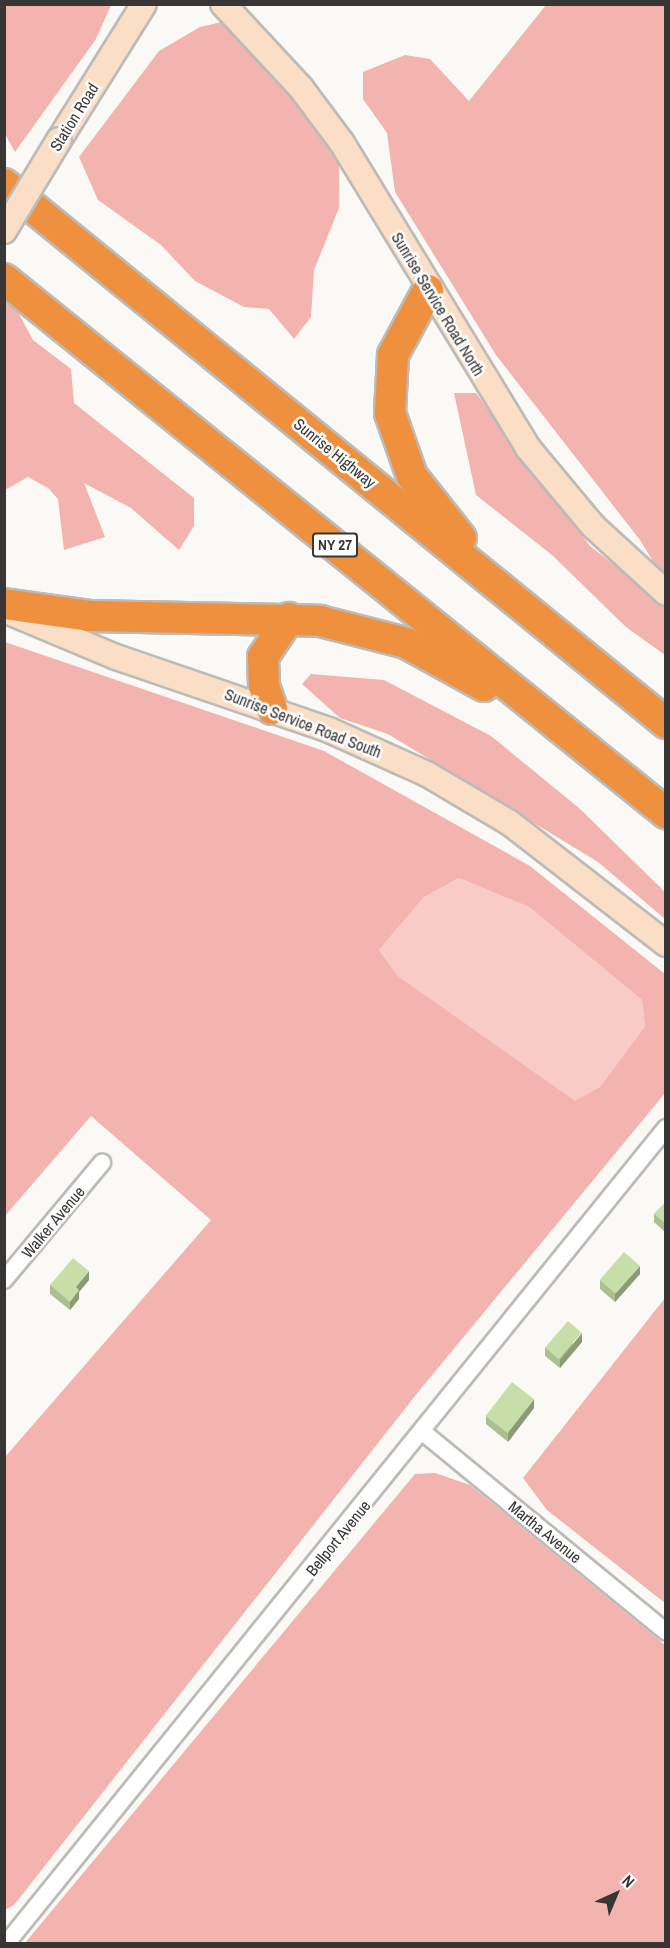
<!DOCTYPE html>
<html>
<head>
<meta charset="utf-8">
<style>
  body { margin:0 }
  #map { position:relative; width:670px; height:1948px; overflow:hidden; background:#fbf9f5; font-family:"Archivo Narrow",sans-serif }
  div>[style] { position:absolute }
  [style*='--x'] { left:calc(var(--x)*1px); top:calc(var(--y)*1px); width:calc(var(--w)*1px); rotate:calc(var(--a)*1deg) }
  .green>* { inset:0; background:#f8cbc7 }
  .forest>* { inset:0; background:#f3b3ae }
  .roads { filter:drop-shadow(2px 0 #bcbbb7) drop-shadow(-2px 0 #bcbbb7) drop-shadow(0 2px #bcbbb7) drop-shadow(0 -2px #bcbbb7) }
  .street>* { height:16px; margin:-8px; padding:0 8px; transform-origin:8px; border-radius:8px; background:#fff }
  .secondary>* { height:24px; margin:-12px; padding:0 12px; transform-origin:12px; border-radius:12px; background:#fadec5 }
  .highway>* { height:30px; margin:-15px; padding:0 15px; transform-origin:15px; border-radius:15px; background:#ef903f }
  .bridges { filter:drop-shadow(2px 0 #bcbbb7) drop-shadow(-2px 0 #bcbbb7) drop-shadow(0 2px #bcbbb7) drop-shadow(0 -2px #bcbbb7) }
  .secondary-bridge>* { height:24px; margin:-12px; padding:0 12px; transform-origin:12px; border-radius:12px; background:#fadec5 }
  .wall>* { inset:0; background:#acbf91 }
  .shaded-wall>* { inset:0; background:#8c9b76 }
  .building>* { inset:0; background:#c8dea9; transform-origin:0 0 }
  span { translate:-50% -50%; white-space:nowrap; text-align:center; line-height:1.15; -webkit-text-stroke:5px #fff; paint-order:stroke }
  .shield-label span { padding:2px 4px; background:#fff; border:2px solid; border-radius:4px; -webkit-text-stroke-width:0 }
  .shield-label { font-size:15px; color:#373635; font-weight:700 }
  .street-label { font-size:16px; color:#373635 }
  .frame { position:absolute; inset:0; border:6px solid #373635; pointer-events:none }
  .north { position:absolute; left:586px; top:1864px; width:60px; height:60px; -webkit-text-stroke:4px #fff; paint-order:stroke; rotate:44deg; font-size:16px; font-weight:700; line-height:24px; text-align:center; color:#373635 }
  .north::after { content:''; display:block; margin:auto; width:21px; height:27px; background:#373635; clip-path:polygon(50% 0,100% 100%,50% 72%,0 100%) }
</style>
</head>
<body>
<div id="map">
  <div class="green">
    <div style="clip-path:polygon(459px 878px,529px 907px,642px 1000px,645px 1026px,600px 1087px,575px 1102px,398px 976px,379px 950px,424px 897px)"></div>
  </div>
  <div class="forest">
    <div style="clip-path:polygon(4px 5px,111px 5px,96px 39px,15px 152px,5px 134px)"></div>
    <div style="clip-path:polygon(546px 5px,665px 5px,665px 581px,640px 540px,496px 355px,395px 192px,387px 133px,363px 99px,363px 72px,405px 55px,430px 59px,469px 101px)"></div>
    <div style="clip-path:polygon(222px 22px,309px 118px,339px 162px,339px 208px,314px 270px,311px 317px,294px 339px,269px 309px,244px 307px,195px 281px,161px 245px,98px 200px,79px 157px,159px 51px,200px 27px)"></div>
    <div style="clip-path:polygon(4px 302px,14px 305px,33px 340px,71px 369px,74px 403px,194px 498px,194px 526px,179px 550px,131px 508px,84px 483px,105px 537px,64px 550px,58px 499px,48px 488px,28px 477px,5px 490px)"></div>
    <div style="clip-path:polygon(454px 393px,476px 393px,590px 546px,665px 604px,665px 655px,626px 627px,552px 555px,476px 495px)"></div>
    <div style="clip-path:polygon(evenodd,5px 642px,324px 751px,530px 866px,665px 974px,666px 1092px,419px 1391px,14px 1905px,5px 1910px,5px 1457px,211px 1220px,91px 1116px,5px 1216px,5px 642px,459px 878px,529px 907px,642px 1000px,645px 1026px,600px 1087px,575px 1101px,398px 976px,379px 950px,424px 897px,459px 878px)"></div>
    <div style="clip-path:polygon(311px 674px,384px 680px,491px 736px,579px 808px,665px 892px,665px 919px,598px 862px,388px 734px,340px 718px,302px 684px)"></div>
    <div style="clip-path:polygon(665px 1298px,665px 1603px,547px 1510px,523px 1478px)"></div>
    <div style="clip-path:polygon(435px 1473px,470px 1485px,665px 1645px,665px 1943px,25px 1943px,415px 1474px)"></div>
  </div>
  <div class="roads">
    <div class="street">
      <div style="--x:4;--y:1280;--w:153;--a:-50.1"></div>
      <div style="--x:424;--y:1433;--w:313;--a:39.4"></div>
      <div style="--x:6;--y:1944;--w:1050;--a:-51.03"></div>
    </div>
    <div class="secondary">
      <div style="--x:223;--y:4;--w:115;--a:47.1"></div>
      <div style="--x:301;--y:88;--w:69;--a:53.3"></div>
      <div style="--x:342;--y:143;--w:357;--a:58.6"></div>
      <div style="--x:528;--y:448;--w:102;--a:50.2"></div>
      <div style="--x:593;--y:526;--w:99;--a:42.5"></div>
      <div style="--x:59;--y:140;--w:160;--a:-58"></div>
      <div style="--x:4;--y:610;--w:121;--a:22.8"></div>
      <div style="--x:116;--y:657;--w:225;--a:18.9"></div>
      <div style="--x:329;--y:730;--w:107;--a:24.2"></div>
      <div style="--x:427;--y:774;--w:96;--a:30.6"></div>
      <div style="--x:510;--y:823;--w:197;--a:37.8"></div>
    </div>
    <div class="highway">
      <div style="--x:4;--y:184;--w:854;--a:39.15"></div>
      <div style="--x:4;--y:279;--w:851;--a:38.89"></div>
      <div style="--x:428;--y:290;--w:74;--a:118.3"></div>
      <div style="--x:393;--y:355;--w:58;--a:93"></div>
      <div style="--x:390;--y:413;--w:67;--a:70.8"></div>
      <div style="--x:412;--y:476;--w:79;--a:51.7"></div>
      <div style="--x:4;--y:604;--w:86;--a:8"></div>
      <div style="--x:89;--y:616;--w:231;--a:1.2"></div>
      <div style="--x:320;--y:621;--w:89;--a:14.3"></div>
      <div style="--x:406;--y:643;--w:89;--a:28.9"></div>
      <div style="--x:272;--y:709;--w:24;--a:-109"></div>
      <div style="--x:264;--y:686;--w:29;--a:-92"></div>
      <div style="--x:263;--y:657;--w:47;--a:-56.3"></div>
    </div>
  </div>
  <div class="bridges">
    <div class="secondary-bridge">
      <div style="--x:4;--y:231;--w:106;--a:-58.9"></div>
    </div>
  </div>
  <div class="wall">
    <div style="clip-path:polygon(666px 1202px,666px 1233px,654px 1222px,654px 1214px)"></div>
    <div style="clip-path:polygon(640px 1274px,615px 1302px,600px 1289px,600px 1280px)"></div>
    <div style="clip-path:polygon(89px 1280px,79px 1292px,79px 1299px,70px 1310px,50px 1294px,50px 1285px)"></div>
    <div style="clip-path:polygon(582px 1342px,560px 1368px,545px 1356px,545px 1348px)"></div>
    <div style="clip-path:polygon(534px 1408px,508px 1442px,486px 1424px,486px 1416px)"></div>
  </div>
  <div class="shaded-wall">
    <div style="clip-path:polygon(640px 1266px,640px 1274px,615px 1302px,615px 1294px)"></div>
    <div style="clip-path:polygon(89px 1271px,89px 1280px,79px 1292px,79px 1299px,70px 1310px,70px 1302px,76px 1287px)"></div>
    <div style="clip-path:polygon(582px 1333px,582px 1342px,560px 1368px,560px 1360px)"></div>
    <div style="clip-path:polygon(534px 1399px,534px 1408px,508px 1442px,508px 1433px)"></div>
  </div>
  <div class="building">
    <div style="clip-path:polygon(666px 1202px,666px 1224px,654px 1214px)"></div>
    <div style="left:624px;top:1252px;width:21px;height:37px;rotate:41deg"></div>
    <div style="clip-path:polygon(73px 1258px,89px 1271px,76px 1287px,79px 1290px,70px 1302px,50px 1285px)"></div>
    <div style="left:568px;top:1321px;width:18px;height:35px;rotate:41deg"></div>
    <div style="left:512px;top:1382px;width:28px;height:43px;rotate:38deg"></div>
  </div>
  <div class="shield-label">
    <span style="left:335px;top:545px">NY 27</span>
  </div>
  <div class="street-label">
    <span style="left:74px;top:117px;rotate:-58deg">Station Road</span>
    <span style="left:438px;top:304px;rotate:59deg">Sunrise Service Road North</span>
    <span style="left:335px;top:453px;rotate:39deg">Sunrise Highway</span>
    <span style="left:303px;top:723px;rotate:21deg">Sunrise Service Road South</span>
    <span style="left:53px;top:1222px;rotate:-50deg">Walker Avenue</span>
    <span style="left:545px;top:1532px;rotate:39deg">Martha Avenue</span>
    <span style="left:338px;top:1538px;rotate:-51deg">Bellport Avenue</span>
  </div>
  <div class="frame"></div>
  <div class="north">N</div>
</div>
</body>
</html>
